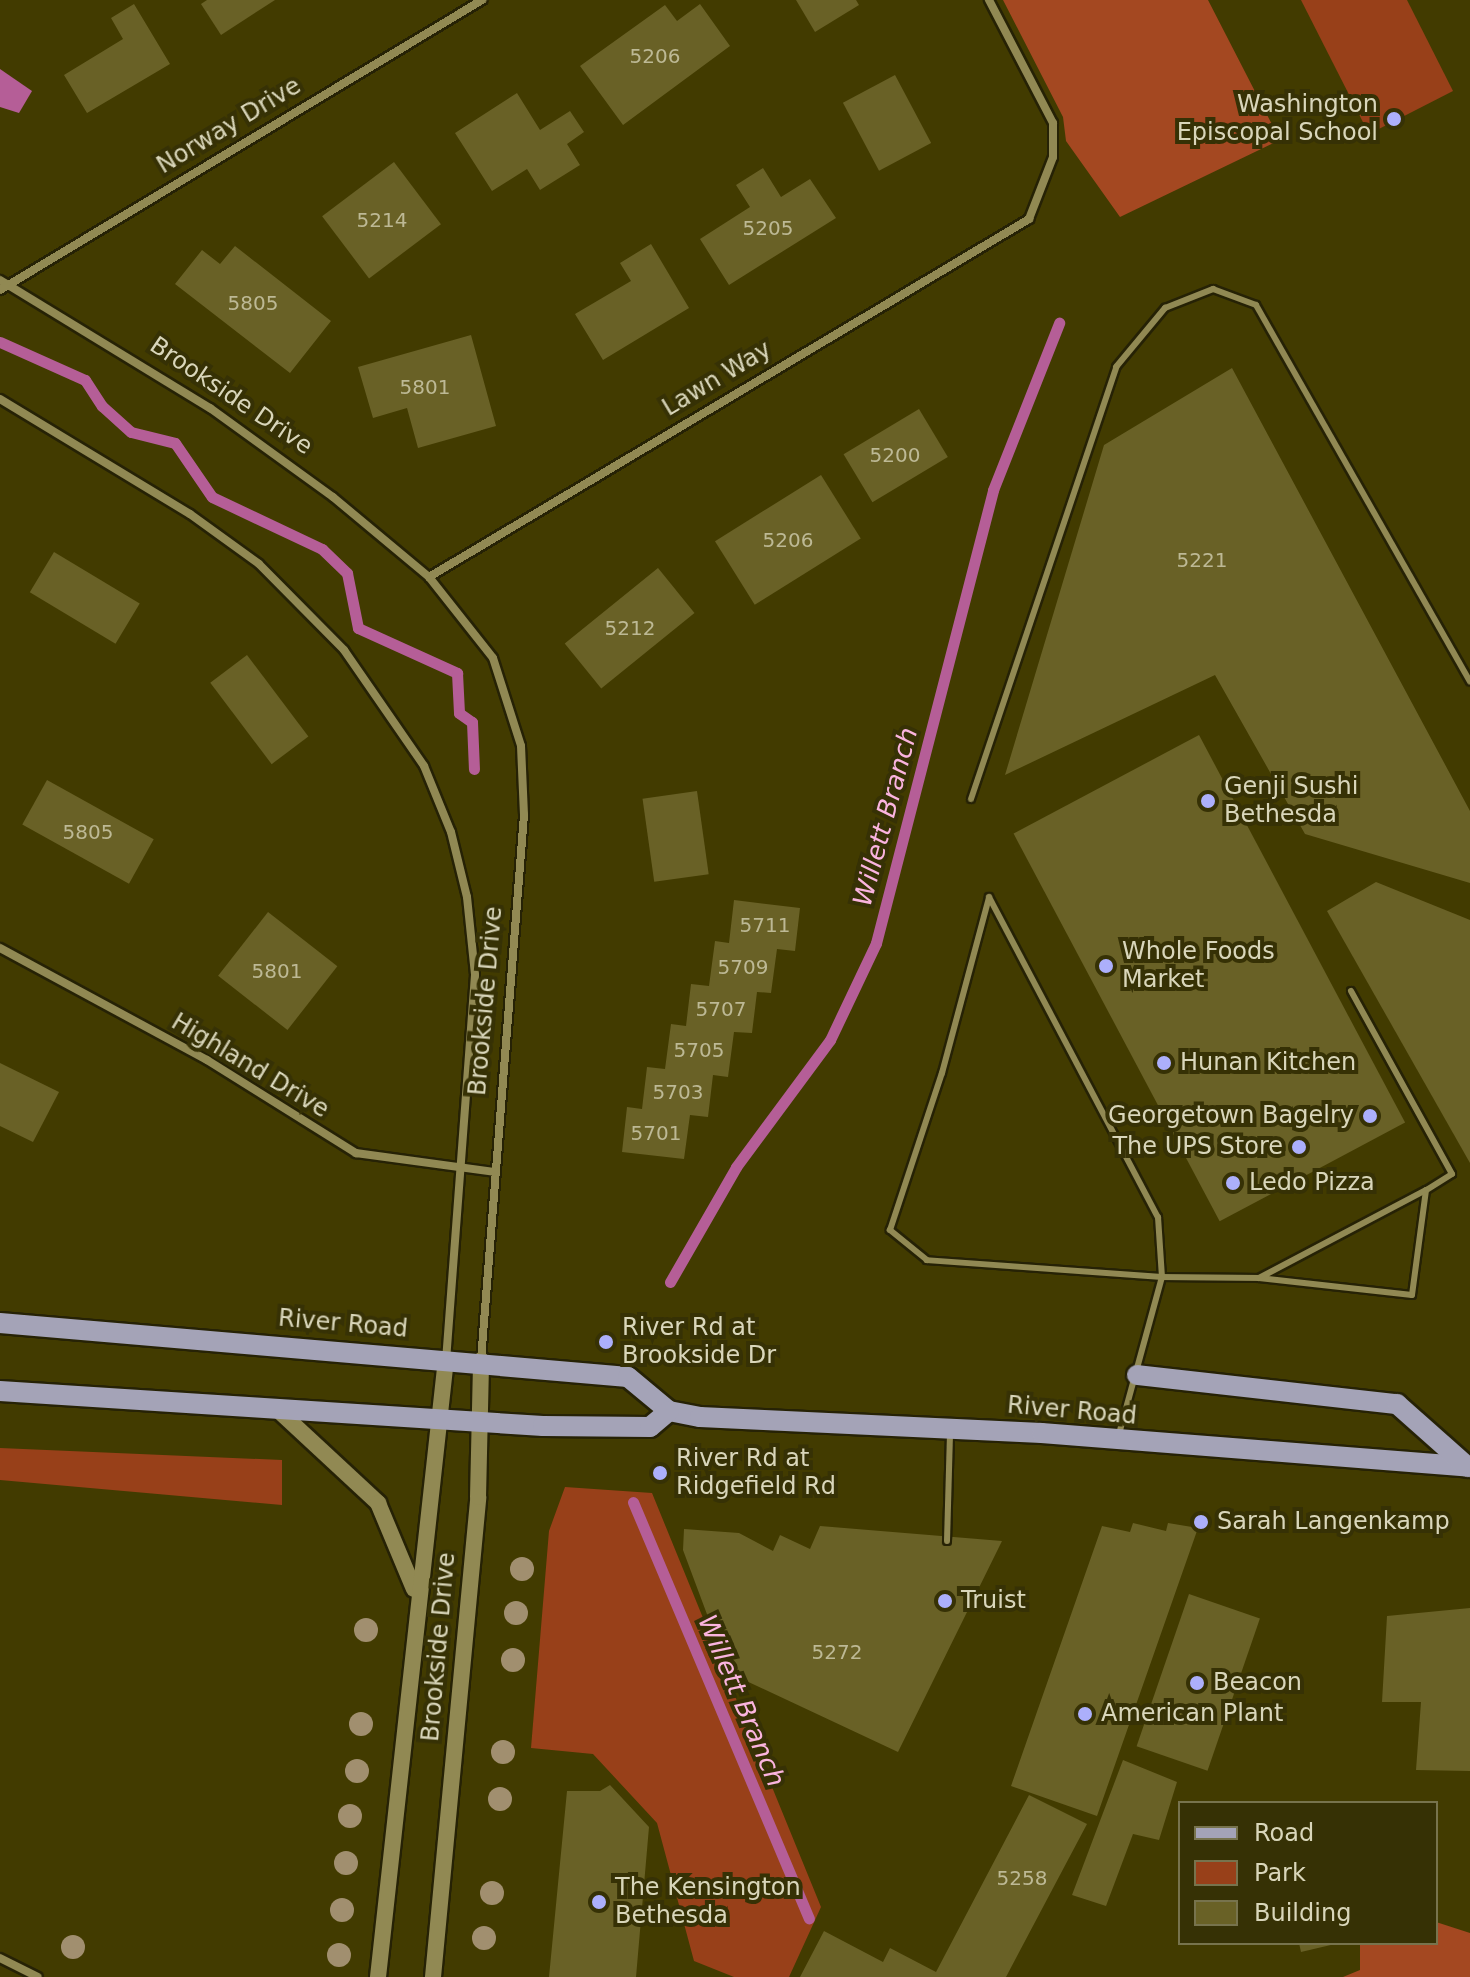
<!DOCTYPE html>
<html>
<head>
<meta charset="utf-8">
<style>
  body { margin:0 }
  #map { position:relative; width:1470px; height:1977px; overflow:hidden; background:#423b00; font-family:"DejaVu Sans",sans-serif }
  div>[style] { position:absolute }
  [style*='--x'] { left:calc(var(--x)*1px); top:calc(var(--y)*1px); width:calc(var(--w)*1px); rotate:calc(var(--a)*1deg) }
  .green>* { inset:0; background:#984019 }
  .forest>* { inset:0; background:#a44821 }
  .water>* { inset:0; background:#b55e97 }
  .stream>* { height:11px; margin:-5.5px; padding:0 5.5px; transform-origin:5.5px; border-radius:5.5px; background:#b55e97 }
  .building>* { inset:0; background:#696126; transform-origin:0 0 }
  .roads { filter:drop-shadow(2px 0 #262205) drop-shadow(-2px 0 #262205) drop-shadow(0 2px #262205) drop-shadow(0 -2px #262205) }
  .lane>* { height:6px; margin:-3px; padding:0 3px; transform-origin:3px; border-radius:3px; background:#918953 }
  .street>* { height:8px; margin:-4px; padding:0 4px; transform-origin:4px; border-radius:4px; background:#918953 }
  .secondary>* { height:16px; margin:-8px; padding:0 8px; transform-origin:8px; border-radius:8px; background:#918953 }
  .primary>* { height:20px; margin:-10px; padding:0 10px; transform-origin:10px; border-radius:10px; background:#a4a3b7 }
  .trees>* { width:24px; height:24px; margin:-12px; border-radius:50%; background:#a18f6f }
  .dots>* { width:22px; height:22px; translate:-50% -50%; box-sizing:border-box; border:4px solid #363105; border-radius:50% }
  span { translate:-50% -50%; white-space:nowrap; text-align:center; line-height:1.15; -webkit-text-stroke:8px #363105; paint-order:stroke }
  .number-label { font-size:20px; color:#bdb995 }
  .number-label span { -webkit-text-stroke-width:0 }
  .poi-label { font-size:24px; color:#d9d6ba }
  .right { translate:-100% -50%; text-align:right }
  .left { translate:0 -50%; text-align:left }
  .street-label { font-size:24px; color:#d9d6ba }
  .water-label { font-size:26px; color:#fab4df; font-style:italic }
  .legend { position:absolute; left:1178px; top:1801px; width:260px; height:144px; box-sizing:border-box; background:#363105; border:2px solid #77734d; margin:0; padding:10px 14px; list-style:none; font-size:24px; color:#d9d6ba }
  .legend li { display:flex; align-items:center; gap:16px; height:40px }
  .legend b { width:40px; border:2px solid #77734d }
</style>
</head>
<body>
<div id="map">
  <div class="green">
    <div style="clip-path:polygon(1301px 0,1407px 0,1453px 91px,1369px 134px)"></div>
    <div style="clip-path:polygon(0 1448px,282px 1460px,282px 1505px,0 1480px)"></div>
    <div style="clip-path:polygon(565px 1487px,652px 1493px,821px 1907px,789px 1977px,734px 1977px,694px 1961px,657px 1823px,593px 1754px,531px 1748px,549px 1531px)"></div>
  </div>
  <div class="forest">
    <div style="clip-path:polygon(1003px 0,1208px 0,1280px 140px,1120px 217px,1066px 141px,1063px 117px)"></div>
    <div style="clip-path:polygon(1436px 1922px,1470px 1933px,1470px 1977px,1343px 1977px,1360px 1970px,1360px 1943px,1436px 1943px)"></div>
  </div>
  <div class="water">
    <div style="clip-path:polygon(0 69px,32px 91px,19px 113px,0 107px)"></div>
  </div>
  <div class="stream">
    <div style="--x:0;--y:342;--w:93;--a:24.1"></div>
    <div style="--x:85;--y:380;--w:31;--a:57"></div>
    <div style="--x:102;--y:406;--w:39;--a:42"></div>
    <div style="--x:131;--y:432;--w:45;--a:14"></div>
    <div style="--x:175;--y:443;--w:65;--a:55.6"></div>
    <div style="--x:212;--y:497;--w:122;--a:25.3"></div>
    <div style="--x:322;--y:549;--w:35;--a:44"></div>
    <div style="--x:347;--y:573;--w:56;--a:78.7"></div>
    <div style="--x:358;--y:628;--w:109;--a:24.4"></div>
    <div style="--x:457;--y:673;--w:40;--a:87.1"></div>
    <div style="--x:459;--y:713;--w:16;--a:35"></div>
    <div style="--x:472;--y:722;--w:47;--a:87.6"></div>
    <div style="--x:670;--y:1282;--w:133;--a:-60.1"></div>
    <div style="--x:736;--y:1167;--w:158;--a:-53.5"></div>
    <div style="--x:830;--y:1040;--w:107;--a:-64.6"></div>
    <div style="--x:876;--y:943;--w:468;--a:-75.5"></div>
    <div style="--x:993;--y:490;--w:180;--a:-68.4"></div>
    <div style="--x:633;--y:1502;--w:452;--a:67.1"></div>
  </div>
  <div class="building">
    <div style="clip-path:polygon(207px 0,275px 0,221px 35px,201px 4px)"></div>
    <div style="clip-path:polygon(796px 0,856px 0,859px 5px,815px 32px)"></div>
    <div style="clip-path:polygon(134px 4px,170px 64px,87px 113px,64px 75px,123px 39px,111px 18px)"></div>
    <div style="clip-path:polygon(700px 4px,730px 46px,623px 125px,580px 66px,665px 5px,677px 21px)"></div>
    <div style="left:895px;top:75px;width:77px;height:59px;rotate:62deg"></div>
    <div style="clip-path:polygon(517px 93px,540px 130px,570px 111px,584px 132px,567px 144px,580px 165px,540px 190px,527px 169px,492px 191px,455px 133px)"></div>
    <div style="left:394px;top:162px;width:78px;height:90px;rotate:53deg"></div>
    <div style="clip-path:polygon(763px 168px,781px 197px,810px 179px,836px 218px,729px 285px,700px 239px,750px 207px,736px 185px)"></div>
    <div style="clip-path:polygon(651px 244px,689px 308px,603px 360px,575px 314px,631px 281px,620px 263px)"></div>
    <div style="clip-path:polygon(235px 246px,331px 321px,290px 373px,175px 284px,202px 250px,220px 264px)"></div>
    <div style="clip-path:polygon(471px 335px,496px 426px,418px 448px,407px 408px,373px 418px,358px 367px)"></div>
    <div style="clip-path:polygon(1232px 368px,1470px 811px,1470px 883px,1305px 834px,1215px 675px,1005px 775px,1104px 445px)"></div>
    <div style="left:919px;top:409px;width:56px;height:88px;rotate:59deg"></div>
    <div style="left:821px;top:475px;width:75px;height:125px;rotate:58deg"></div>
    <div style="left:54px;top:552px;width:100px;height:47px;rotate:31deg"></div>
    <div style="left:658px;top:568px;width:58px;height:120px;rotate:51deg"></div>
    <div style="left:247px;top:655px;width:102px;height:46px;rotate:53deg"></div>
    <div style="left:1199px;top:735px;width:439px;height:210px;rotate:62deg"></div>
    <div style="left:47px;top:780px;width:122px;height:51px;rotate:29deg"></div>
    <div style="left:697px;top:791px;width:84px;height:55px;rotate:82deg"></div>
    <div style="clip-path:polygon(1376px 882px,1470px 920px,1470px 1163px,1327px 911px)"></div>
    <div style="clip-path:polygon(734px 900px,800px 908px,795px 951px,777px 949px,771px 993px,757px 992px,752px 1033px,734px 1032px,728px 1077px,713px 1075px,708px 1117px,690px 1115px,684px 1159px,622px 1152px,627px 1107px,642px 1109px,647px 1067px,665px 1069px,671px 1024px,686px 1026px,691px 984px,709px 986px,715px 941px,729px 943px)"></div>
    <div style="left:268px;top:912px;width:88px;height:81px;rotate:38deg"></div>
    <div style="clip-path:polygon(0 1063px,59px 1092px,33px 1142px,0 1126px)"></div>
    <div style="clip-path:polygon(1133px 1523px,1166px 1531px,1168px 1523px,1198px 1528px,1097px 1816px,1011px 1786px,1102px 1526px,1130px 1532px)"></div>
    <div style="clip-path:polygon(820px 1526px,1002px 1541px,898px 1752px,742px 1679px,711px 1625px,683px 1550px,684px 1529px,739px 1533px,773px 1551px,780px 1535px,810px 1549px)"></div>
    <div style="left:1189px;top:1594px;width:75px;height:161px;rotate:19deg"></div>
    <div style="clip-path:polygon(1470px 1608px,1470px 1771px,1416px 1770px,1421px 1702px,1382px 1702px,1387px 1616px)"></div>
    <div style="clip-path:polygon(1123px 1760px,1177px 1782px,1159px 1840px,1133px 1834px,1106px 1906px,1072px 1895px)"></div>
    <div style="clip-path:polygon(610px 1785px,649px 1827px,636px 1977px,549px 1977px,567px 1791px,600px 1791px)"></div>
    <div style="clip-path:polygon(1029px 1795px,1087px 1824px,1006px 1977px,800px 1977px,824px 1931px,883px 1962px,890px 1948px,936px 1972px)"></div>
    <div style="clip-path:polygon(1299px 1943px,1335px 1943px,1335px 1944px,1301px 1952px)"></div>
  </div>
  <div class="roads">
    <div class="lane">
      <div style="--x:971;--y:799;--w:456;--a:-71.4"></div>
      <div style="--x:1116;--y:367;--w:77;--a:-50.3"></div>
      <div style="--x:1165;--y:308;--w:52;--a:-21.6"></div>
      <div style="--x:1213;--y:289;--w:46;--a:20.4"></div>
      <div style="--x:1256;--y:305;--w:433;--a:60.4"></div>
      <div style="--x:989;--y:897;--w:362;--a:62.2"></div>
      <div style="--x:1158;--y:1217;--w:60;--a:86.2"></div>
      <div style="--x:1162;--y:1277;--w:236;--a:-175.9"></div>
      <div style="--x:927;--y:1260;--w:48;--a:-141"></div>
      <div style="--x:890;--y:1230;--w:165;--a:-71.7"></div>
      <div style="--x:942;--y:1073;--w:182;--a:-75"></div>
      <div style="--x:1351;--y:991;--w:209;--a:61.1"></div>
      <div style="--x:1452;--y:1174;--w:31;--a:148"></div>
      <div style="--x:1426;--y:1190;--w:106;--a:97.6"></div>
      <div style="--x:1412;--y:1295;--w:154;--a:-173.7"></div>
      <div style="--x:1259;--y:1278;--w:189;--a:-27.8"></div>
      <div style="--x:1119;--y:1434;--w:163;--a:-74.7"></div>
      <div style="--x:1162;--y:1277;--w:97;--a:0.6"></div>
      <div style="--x:947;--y:1541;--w:108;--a:-88.4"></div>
    </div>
    <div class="street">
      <div style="--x:0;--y:280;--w:246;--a:31.4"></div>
      <div style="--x:210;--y:408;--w:152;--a:35.9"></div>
      <div style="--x:333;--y:497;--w:125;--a:39.8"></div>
      <div style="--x:429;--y:577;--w:103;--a:51.7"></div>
      <div style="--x:493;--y:658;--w:92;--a:72.3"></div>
      <div style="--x:521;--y:746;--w:69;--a:87.5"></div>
      <div style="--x:524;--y:815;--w:547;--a:94.51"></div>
      <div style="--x:0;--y:290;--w:563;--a:-31.03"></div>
      <div style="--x:0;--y:399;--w:222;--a:31.2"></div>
      <div style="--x:190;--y:514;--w:85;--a:35.9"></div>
      <div style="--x:259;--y:564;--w:121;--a:45.3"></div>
      <div style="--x:344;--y:650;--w:141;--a:55.4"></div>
      <div style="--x:424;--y:766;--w:71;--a:67.8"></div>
      <div style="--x:451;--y:832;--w:67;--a:76.2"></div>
      <div style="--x:467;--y:897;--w:78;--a:84.1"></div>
      <div style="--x:475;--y:975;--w:385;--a:94.3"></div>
      <div style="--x:429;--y:577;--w:699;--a:-30.82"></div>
      <div style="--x:1029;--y:219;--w:66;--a:-68.8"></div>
      <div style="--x:1053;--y:157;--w:34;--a:-90"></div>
      <div style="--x:1053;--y:123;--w:139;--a:-117.5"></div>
      <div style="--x:0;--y:948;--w:235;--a:28.4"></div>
      <div style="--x:207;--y:1060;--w:176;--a:32"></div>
      <div style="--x:356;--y:1153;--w:139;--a:7.8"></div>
      <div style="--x:0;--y:1958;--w:42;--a:26.6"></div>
    </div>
    <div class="secondary">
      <div style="--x:278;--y:1410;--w:137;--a:42.9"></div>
      <div style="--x:378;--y:1503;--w:93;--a:67.3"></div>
      <div style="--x:378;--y:1977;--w:622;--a:-83.72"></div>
      <div style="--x:433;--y:1977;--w:482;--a:-84.6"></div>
      <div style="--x:478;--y:1497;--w:137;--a:-88.7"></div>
    </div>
    <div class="primary">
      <div style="--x:0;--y:1323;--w:630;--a:4.91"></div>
      <div style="--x:628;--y:1377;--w:53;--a:39.7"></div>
      <div style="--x:669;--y:1411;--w:32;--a:11"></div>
      <div style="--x:700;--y:1417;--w:342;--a:2.7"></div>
      <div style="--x:1042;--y:1433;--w:429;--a:4.5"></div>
      <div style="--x:1137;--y:1375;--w:262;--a:6.4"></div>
      <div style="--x:1397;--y:1404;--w:95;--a:41.6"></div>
      <div style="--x:0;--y:1391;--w:544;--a:3.69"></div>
      <div style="--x:543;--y:1426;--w:107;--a:0.5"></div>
      <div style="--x:650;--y:1427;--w:25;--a:-40"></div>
    </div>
  </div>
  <div class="trees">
    <div style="left:522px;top:1569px"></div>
    <div style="left:516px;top:1613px"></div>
    <div style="left:366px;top:1630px"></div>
    <div style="left:513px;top:1660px"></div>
    <div style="left:361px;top:1724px"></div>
    <div style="left:503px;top:1752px"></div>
    <div style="left:357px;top:1771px"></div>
    <div style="left:500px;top:1799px"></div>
    <div style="left:350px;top:1816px"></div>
    <div style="left:346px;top:1863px"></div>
    <div style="left:492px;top:1893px"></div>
    <div style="left:342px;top:1910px"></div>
    <div style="left:484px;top:1938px"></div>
    <div style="left:73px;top:1947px"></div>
    <div style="left:339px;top:1955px"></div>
  </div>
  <div class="dots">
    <div style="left:1394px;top:119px;background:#acaffb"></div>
    <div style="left:1208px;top:801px;background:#acaffb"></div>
    <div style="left:1106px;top:966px;background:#acaffb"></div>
    <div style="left:1164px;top:1063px;background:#acaffb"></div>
    <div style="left:1370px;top:1116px;background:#acaffb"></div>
    <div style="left:1299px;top:1147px;background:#acaffb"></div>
    <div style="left:1233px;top:1183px;background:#acaffb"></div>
    <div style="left:606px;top:1342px;background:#acaffb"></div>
    <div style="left:660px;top:1473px;background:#acaffb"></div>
    <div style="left:1201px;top:1522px;background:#acaffb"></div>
    <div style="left:945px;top:1601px;background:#acaffb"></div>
    <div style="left:1197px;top:1683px;background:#acaffb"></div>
    <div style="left:1085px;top:1714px;background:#acaffb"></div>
    <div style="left:599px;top:1902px;background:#acaffb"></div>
  </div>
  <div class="number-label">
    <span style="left:655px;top:56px">5206</span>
    <span style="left:382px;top:220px">5214</span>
    <span style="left:768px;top:228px">5205</span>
    <span style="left:253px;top:303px">5805</span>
    <span style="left:425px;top:387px">5801</span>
    <span style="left:895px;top:455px">5200</span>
    <span style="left:788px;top:540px">5206</span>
    <span style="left:1202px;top:560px">5221</span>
    <span style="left:630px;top:628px">5212</span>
    <span style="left:88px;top:832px">5805</span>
    <span style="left:765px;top:925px">5711</span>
    <span style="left:743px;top:967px">5709</span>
    <span style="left:277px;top:971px">5801</span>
    <span style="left:721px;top:1009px">5707</span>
    <span style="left:699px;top:1050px">5705</span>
    <span style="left:678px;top:1092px">5703</span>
    <span style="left:656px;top:1133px">5701</span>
    <span style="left:837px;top:1652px">5272</span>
    <span style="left:1022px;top:1878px">5258</span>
  </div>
  <div class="poi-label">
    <span class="right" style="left:1378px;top:119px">Washington<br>Episcopal School</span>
    <span class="left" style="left:1224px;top:801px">Genji Sushi<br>Bethesda</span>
    <span class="left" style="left:1122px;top:966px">Whole Foods<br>Market</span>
    <span class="left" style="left:1180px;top:1063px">Hunan Kitchen</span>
    <span class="right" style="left:1354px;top:1116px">Georgetown Bagelry</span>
    <span class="right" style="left:1283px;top:1147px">The UPS Store</span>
    <span class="left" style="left:1249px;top:1183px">Ledo Pizza</span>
    <span class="left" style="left:622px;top:1342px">River Rd at<br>Brookside Dr</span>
    <span class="left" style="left:676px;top:1473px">River Rd at<br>Ridgefield Rd</span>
    <span class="left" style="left:1217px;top:1522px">Sarah Langenkamp</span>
    <span class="left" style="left:961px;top:1601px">Truist</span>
    <span class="left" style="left:1213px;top:1683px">Beacon</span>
    <span class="left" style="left:1101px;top:1714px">American Plant</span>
    <span class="left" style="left:615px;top:1902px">The Kensington<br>Bethesda</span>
  </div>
  <div class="street-label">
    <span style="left:229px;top:126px;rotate:-31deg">Norway Drive</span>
    <span style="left:717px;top:379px;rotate:-31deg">Lawn Way</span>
    <span style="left:231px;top:396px;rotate:34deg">Brookside Drive</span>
    <span style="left:486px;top:1001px;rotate:-85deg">Brookside Drive</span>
    <span style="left:250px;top:1066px;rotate:31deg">Highland Drive</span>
    <span style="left:343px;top:1324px;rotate:5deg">River Road</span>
    <span style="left:1072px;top:1411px;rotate:5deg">River Road</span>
    <span style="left:439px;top:1647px;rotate:-85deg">Brookside Drive</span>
  </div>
  <div class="water-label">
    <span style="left:886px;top:817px;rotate:-75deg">Willett Branch</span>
    <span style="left:741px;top:1701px;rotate:67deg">Willett Branch</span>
  </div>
  <ul class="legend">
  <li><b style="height:10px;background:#a4a3b7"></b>Road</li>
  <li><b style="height:22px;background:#984019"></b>Park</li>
  <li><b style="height:22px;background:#696126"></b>Building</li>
  </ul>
</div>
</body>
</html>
